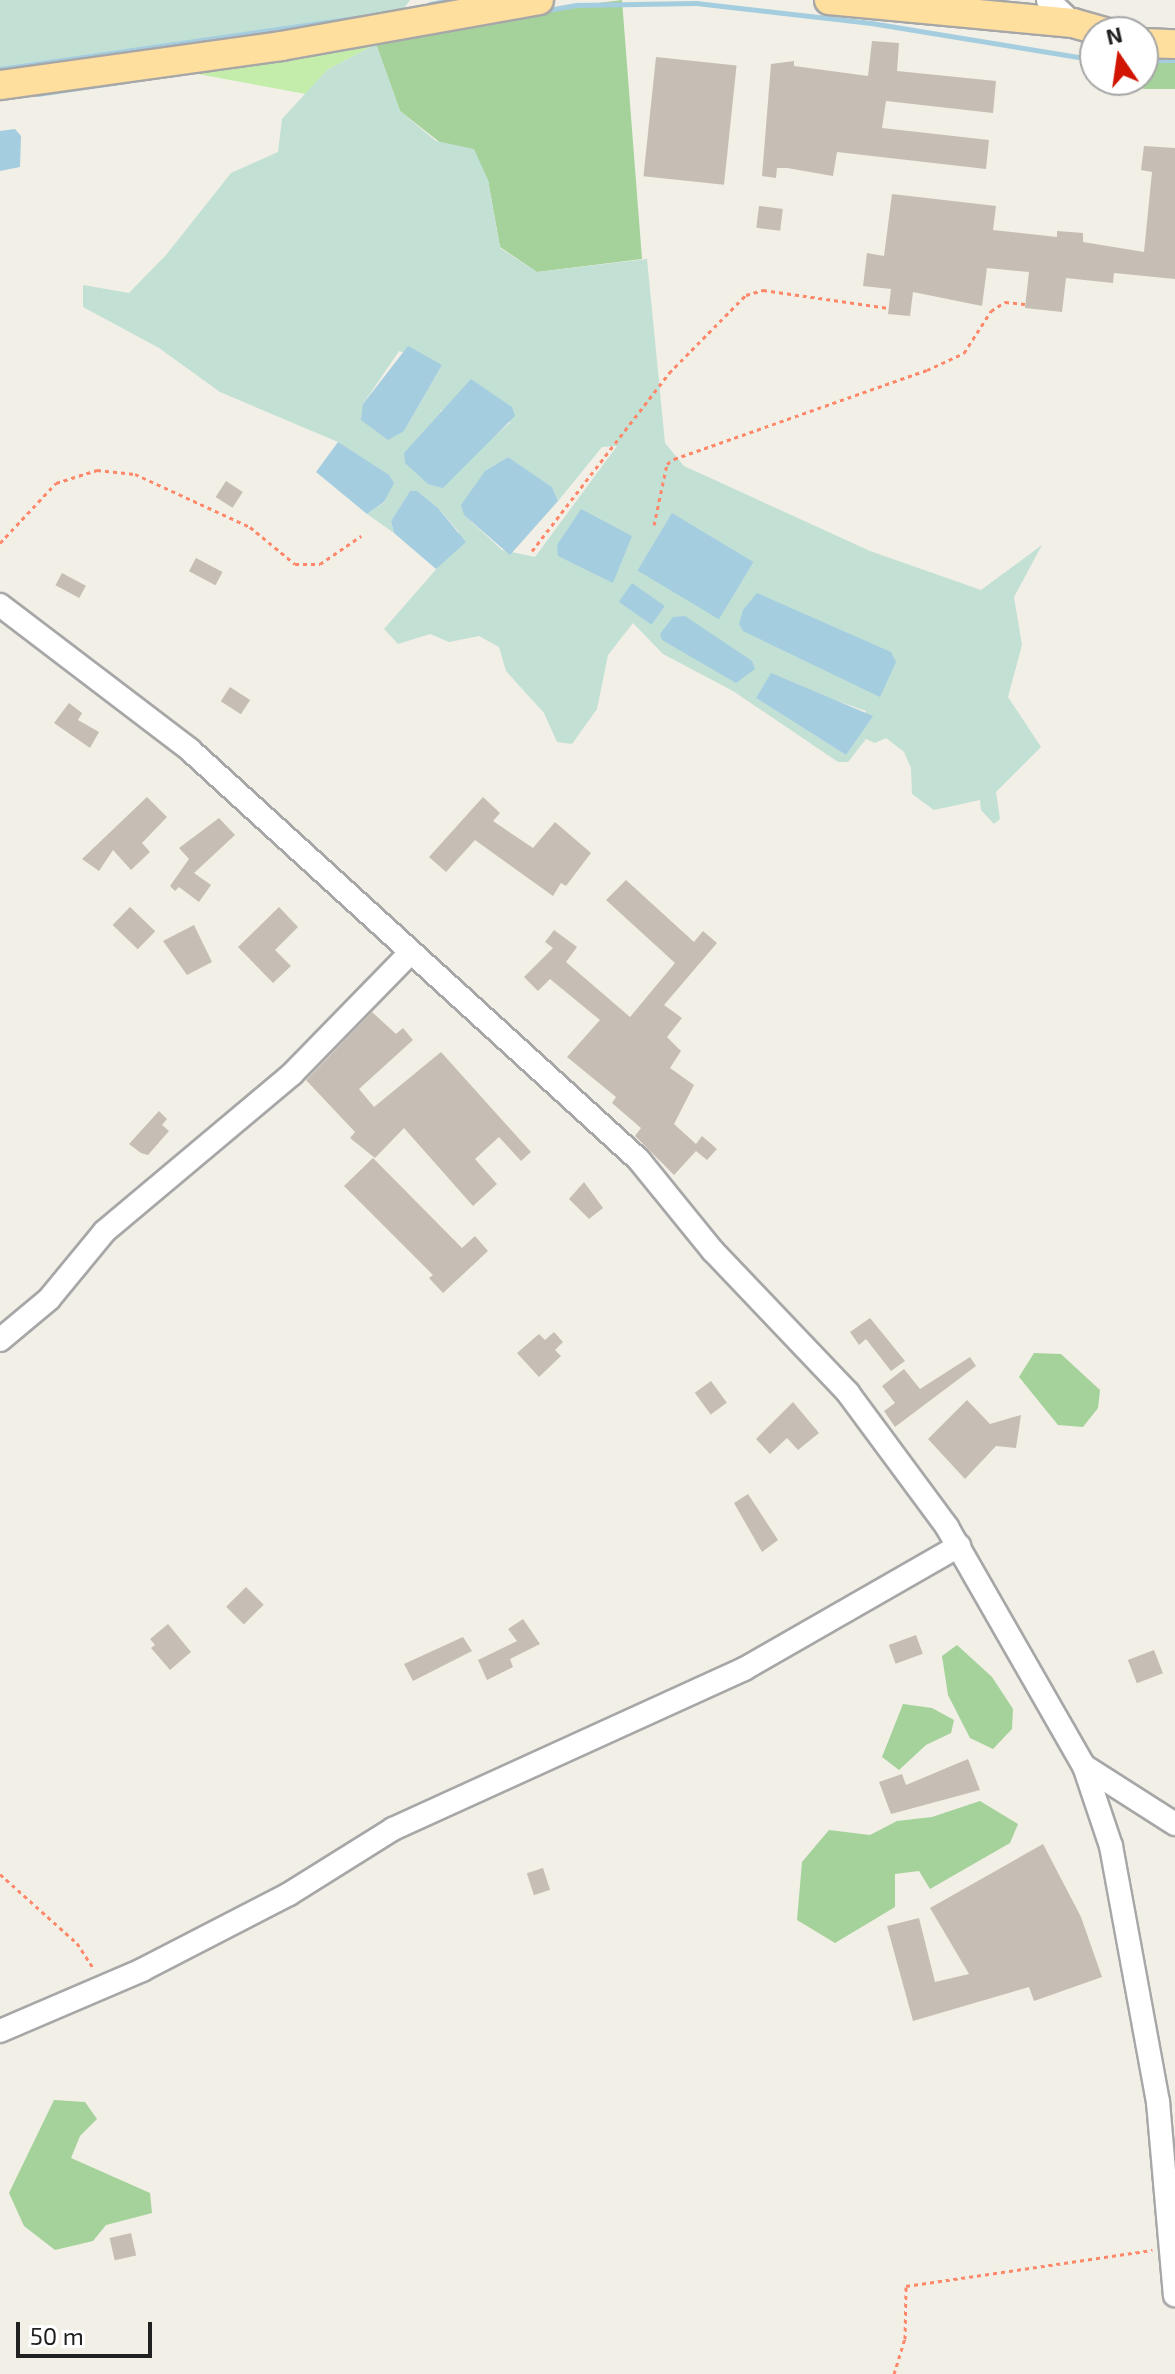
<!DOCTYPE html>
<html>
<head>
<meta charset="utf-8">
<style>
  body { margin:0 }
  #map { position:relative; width:1175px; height:2374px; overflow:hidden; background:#f1efe6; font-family:"Exo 2",sans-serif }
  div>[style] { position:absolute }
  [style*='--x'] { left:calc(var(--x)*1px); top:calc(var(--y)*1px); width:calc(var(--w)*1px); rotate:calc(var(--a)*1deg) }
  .grass>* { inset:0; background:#c4edab }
  .forest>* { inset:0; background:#a4d29a }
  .wetland>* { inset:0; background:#c3e0d5 }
  .water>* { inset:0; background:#a5cde0; transform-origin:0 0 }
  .stream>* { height:5px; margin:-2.5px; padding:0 2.5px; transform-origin:2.5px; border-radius:2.5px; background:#a5cde0 }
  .building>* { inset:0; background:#c6beb5; transform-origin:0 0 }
  .path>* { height:3px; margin-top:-1.5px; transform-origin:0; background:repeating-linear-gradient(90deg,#ff886a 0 4px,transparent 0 8px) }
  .roads { filter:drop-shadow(2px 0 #a7a7a7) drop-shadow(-2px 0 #a7a7a7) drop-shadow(0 2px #a7a7a7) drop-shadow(0 -2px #a7a7a7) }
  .minor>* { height:22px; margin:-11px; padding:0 11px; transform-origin:11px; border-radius:11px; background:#fff }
  .major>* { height:28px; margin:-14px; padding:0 14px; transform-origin:14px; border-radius:14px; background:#ffdf9e }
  span { translate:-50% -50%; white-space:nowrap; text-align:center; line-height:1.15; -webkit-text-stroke:6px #fff; paint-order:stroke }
  .north { position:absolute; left:1079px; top:16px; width:80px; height:80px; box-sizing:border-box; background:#fff; border:2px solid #a6a6a6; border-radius:50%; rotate:347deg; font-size:22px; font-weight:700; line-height:32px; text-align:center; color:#202020 }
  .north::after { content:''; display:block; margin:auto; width:28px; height:36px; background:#d11500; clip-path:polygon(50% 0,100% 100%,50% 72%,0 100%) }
  .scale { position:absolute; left:16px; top:2322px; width:136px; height:36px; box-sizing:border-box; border:4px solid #202020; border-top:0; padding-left:10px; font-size:24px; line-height:28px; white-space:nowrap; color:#202020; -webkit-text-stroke:6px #fff; paint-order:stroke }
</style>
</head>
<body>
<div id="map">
  <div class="grass">
    <div style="clip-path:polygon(460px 21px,376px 44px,327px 70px,306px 94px,176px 70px)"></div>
  </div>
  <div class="forest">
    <div style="clip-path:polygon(622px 0,642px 259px,537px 272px,500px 247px,488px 180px,400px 111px,376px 44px,460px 21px)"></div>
    <div style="clip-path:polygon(1143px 51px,1175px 51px,1175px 89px,1144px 89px,1129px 80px,1143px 80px)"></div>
    <div style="clip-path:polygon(1034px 1353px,1061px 1354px,1100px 1390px,1098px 1408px,1083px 1427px,1058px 1425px,1019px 1377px)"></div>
    <div style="clip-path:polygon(957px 1645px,992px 1677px,1013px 1709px,1012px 1729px,993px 1749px,970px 1738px,948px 1695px,942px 1656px)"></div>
    <div style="clip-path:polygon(903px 1704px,932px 1708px,954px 1720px,951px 1733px,926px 1745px,899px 1770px,882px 1757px)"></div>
    <div style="clip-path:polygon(980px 1801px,1018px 1824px,1010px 1843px,930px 1889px,919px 1871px,895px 1874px,895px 1907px,835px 1943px,797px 1920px,802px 1862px,829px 1830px,870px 1835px,897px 1821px,932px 1817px)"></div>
    <div style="clip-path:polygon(54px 2100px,85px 2102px,97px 2119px,80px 2136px,71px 2158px,150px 2193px,152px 2213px,106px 2225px,93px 2241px,55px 2250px,24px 2226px,9px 2193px)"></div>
  </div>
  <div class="wetland">
    <div style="clip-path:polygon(0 0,410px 0,403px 10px,146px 55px,0 69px)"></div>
    <div style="clip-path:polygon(evenodd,376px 44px,400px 111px,436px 141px,474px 149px,488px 180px,500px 248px,537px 272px,647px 259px,665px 443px,684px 466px,870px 551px,981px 590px,1042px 545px,1014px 597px,1022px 645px,1008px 697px,1041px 747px,996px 792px,1000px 819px,994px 824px,981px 810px,980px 800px,934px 810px,912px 794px,911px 768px,904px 752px,886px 738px,875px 743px,866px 739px,848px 762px,838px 762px,733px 691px,663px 654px,633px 623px,608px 655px,597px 709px,572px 744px,557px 742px,544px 713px,506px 671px,499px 647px,479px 636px,449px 642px,430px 634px,398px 644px,384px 629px,446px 558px,459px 532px,438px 508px,417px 491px,410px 491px,391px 521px,394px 533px,367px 514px,385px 502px,358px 457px,338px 442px,220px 392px,159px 348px,83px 307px,83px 285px,129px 293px,166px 255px,231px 173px,278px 152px,282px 119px,327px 70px,376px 44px,399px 351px,442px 365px,404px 431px,363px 404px,399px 351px,376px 44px,440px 410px,511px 422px,473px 455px,440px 410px,376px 44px,617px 446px,535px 557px,502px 550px,464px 515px,485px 471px,508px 457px,552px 487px,558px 501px,602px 447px,617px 446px,376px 44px,826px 697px,866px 711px,846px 755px,756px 698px,826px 697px)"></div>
  </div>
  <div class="water">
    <div style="clip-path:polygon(15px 129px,21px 136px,20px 167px,0 171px,0 131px)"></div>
    <div style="clip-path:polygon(408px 346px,442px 365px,404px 431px,388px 440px,361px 420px,363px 404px)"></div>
    <div style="clip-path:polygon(471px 379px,512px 407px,515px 416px,443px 488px,428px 484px,405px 463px,404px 453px)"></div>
    <div style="clip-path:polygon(338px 442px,389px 475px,394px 483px,384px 502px,367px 514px,316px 472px)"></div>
    <div style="clip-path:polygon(508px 457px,552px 487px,558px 501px,510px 555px,464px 515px,461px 505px,485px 471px)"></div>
    <div style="clip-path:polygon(410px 491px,417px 491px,438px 508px,466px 542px,436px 569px,394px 533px,391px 521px)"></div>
    <div style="clip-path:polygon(581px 509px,632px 536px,613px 583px,558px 556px,557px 545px)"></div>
    <div style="left:672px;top:513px;width:95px;height:67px;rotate:31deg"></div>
    <div style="left:632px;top:583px;width:40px;height:23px;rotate:35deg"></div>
    <div style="clip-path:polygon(757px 593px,891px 652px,896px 662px,880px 697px,743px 631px,739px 624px,743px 610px)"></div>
    <div style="clip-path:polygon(685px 616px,752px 661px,755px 669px,736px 683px,662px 640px,660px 634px,673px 617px)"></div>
    <div style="clip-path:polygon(771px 673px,873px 716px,846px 755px,756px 698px)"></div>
  </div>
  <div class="stream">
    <div style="--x:430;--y:4;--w:21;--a:-11"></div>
    <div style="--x:542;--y:11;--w:36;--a:-10"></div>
    <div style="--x:577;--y:5;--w:119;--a:-1"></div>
    <div style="--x:696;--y:3;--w:176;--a:6.5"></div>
    <div style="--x:871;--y:23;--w:210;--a:9.3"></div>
    <div style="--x:1143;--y:60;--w:32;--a:0"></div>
    <div style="--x:0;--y:69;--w:411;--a:-8.2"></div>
    <div style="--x:37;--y:94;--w:90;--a:-8.3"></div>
  </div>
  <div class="building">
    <div style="clip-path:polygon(872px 41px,899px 43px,897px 71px,996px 81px,993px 113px,886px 101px,882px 128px,989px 140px,986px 169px,837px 152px,833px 176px,787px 168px,777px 168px,776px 178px,762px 176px,771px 64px,794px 61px,794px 66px,868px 76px)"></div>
    <div style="left:656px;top:57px;width:81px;height:120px;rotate:6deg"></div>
    <div style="clip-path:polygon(1144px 146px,1175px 148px,1175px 279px,1114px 273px,1113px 283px,1066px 278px,1062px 312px,1025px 308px,1029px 272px,987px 268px,982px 306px,913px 292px,910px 316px,888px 314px,891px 289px,863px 286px,867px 253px,884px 256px,892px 194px,996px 206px,993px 230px,1057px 237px,1057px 231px,1083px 233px,1083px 242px,1144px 252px,1152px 172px,1141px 170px)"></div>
    <div style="left:759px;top:206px;width:24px;height:22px;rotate:7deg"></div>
    <div style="left:226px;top:481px;width:20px;height:19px;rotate:33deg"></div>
    <div style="left:196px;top:558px;width:30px;height:15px;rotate:28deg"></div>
    <div style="left:62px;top:573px;width:27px;height:14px;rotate:28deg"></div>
    <div style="left:230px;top:687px;width:24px;height:17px;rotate:33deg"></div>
    <div style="clip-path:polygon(69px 703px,82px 713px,78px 720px,99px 732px,90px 748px,54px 723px)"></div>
    <div style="clip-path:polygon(147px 797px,167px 817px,142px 843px,150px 852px,131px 870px,113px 850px,99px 871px,82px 859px)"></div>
    <div style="clip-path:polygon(483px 797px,500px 813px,493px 821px,533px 848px,555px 822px,591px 853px,566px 886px,561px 883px,553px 896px,475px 840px,446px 872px,429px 857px)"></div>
    <div style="clip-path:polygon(219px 818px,235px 835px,194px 873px,211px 885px,199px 902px,179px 887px,175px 891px,170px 886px,189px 859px,179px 848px)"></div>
    <div style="clip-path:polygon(626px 880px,694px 942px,703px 931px,717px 943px,664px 1005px,682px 1018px,667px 1037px,681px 1051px,670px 1068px,694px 1085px,674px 1124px,696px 1144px,702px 1136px,717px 1149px,707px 1160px,696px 1151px,674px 1175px,635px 1136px,641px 1128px,612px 1103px,616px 1097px,567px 1057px,600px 1020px,550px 979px,538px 991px,524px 977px,553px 948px,545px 942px,554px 930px,577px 947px,566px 962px,630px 1017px,675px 963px,606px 900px)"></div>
    <div style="left:130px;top:907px;width:35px;height:25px;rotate:44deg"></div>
    <div style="clip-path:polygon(279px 907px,298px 927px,275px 950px,291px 966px,273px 983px,238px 947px)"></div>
    <div style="clip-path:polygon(194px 925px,212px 962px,187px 975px,163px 941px)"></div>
    <div style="clip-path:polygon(372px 1012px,396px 1034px,403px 1028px,413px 1040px,359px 1089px,374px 1107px,441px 1052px,531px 1152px,521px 1161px,499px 1137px,475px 1159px,497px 1184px,473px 1206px,404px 1128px,375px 1158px,350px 1138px,355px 1132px,306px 1080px)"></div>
    <div style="clip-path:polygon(159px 1111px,167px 1119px,162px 1125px,169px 1131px,148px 1155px,141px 1153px,129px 1144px)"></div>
    <div style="clip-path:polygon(373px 1158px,462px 1248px,475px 1236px,488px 1251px,443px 1293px,429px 1278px,433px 1275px,344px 1186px)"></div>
    <div style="clip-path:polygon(584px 1182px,603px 1208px,589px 1219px,569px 1199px)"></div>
    <div style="clip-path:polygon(870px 1318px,905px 1361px,891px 1371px,866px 1339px,859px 1345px,850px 1332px)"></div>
    <div style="clip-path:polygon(554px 1332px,563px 1342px,555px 1350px,561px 1356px,539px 1377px,517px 1353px,539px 1334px,545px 1340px)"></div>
    <div style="clip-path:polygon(970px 1357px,976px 1366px,895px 1427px,884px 1411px,895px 1403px,882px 1386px,904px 1369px,920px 1389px)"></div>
    <div style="left:711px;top:1381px;width:27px;height:20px;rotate:54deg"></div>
    <div style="clip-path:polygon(967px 1400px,990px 1424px,1021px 1415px,1016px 1448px,996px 1446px,965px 1479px,928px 1439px)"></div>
    <div style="clip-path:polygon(793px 1402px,819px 1433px,798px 1450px,787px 1438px,770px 1454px,756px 1439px)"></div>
    <div style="clip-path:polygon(748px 1494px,778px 1540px,762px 1552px,734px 1503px)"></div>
    <div style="left:246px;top:1587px;width:25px;height:28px;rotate:45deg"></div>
    <div style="clip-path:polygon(523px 1619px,540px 1644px,510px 1659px,513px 1667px,487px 1680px,478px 1660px,517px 1641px,508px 1629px)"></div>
    <div style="clip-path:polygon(168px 1624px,191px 1652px,170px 1670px,151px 1648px,155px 1645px,150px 1639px)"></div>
    <div style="left:916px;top:1635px;width:20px;height:29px;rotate:70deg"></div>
    <div style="clip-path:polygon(463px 1637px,472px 1651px,413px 1681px,404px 1664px)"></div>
    <div style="left:1154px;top:1650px;width:25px;height:28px;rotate:69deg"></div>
    <div style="clip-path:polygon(968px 1759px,980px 1790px,891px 1814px,879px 1782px,902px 1774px,906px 1785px)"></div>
    <div style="clip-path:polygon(1043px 1844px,1081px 1917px,1102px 1977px,1034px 2001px,1029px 1987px,913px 2021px,887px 1926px,919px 1918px,935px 1982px,969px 1974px,930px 1908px)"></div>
    <div style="left:543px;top:1868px;width:23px;height:17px;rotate:72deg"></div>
    <div style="left:131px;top:2233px;width:23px;height:22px;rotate:77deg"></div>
  </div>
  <div class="path">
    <div style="--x:654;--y:525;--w:62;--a:-78"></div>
    <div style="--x:667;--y:464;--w:9;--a:-36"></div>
    <div style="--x:674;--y:459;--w:268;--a:-19.4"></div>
    <div style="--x:927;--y:370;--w:41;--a:-24.7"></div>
    <div style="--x:964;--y:353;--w:50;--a:-57.3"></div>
    <div style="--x:991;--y:311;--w:17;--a:-33"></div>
    <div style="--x:1005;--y:302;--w:20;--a:6"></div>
    <div style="--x:0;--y:543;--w:82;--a:-47"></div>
    <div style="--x:56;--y:483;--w:43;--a:-17.6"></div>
    <div style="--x:97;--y:470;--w:38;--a:6"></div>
    <div style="--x:135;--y:474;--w:127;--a:24.7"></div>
    <div style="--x:250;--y:527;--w:58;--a:39.4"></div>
    <div style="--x:295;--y:564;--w:25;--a:0"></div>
    <div style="--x:320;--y:564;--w:50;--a:-34.3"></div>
    <div style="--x:532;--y:551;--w:225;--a:-52.4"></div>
    <div style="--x:669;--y:373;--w:110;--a:-45.4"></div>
    <div style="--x:746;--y:295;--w:18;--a:-16"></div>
    <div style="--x:763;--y:290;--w:127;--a:8.1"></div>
    <div style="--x:0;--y:1874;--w:103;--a:41.9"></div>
    <div style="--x:77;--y:1943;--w:31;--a:57"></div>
    <div style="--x:894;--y:2374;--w:37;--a:-73"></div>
    <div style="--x:905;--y:2339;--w:53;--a:-88.9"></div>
    <div style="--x:906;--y:2286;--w:249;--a:-8.3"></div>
  </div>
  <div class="roads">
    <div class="minor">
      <div style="--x:1048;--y:0;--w:34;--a:43"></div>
      <div style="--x:0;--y:605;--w:239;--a:37.3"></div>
      <div style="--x:190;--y:750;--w:608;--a:42.4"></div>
      <div style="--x:639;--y:1160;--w:117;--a:50.9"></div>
      <div style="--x:713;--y:1251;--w:196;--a:46.4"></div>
      <div style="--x:848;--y:1393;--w:167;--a:53.5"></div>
      <div style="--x:947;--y:1527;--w:275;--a:60.2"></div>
      <div style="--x:1084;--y:1766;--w:84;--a:71.4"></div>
      <div style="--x:1111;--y:1846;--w:260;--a:79.6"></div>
      <div style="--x:1158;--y:2102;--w:194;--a:85"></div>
      <div style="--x:0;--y:1340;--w:64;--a:-39.9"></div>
      <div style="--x:49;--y:1299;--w:88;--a:-50.5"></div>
      <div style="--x:105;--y:1231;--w:244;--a:-40"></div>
      <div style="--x:292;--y:1074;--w:170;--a:-45.7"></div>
      <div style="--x:1084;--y:1766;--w:108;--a:32.5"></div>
      <div style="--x:0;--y:2031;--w:155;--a:-23.2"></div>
      <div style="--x:142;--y:1970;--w:165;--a:-27.3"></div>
      <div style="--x:289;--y:1894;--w:123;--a:-32"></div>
      <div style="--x:393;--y:1829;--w:386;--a:-24.5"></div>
      <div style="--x:744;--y:1669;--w:248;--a:-29.8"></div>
    </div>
    <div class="major">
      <div style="--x:829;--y:0;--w:245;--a:5.4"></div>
      <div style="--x:1073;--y:23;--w:32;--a:16"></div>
      <div style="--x:1143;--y:43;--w:32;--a:2"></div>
      <div style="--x:0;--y:85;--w:284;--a:-7.9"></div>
      <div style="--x:281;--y:46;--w:262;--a:-10.1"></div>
    </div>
  </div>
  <div class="north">N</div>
  <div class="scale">50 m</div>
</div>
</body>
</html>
